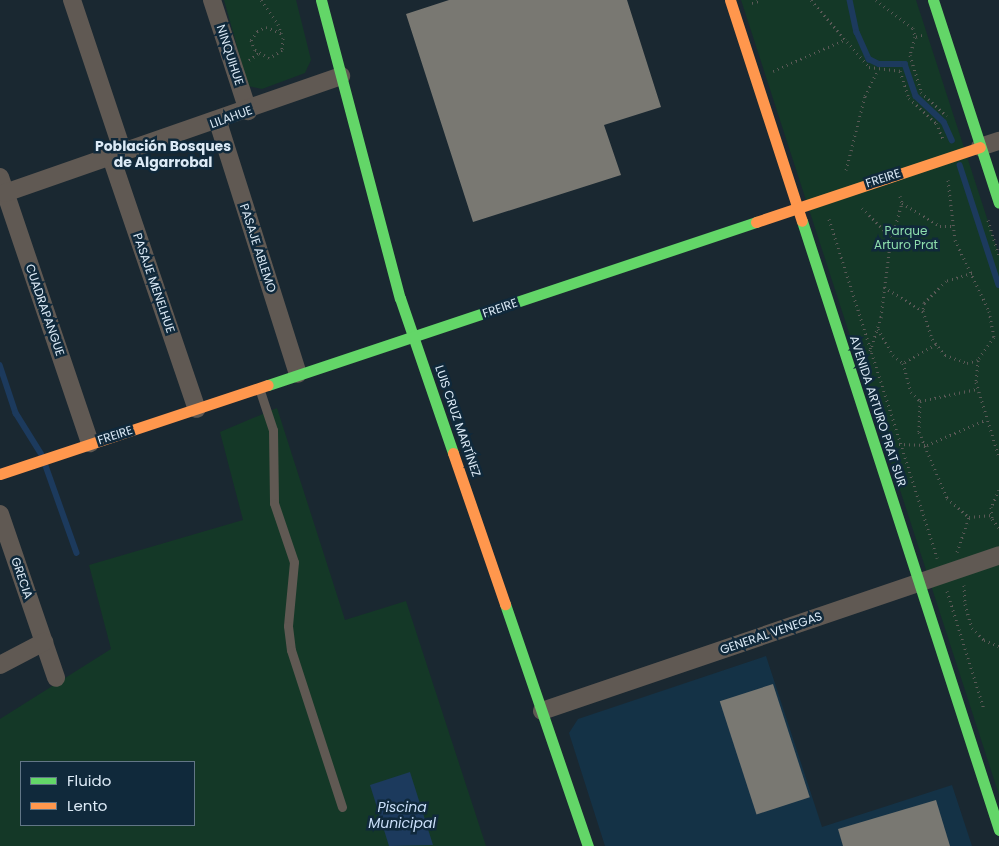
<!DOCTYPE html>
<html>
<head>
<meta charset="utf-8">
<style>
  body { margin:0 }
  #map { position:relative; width:999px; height:846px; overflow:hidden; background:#1a2831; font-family:Poppins,sans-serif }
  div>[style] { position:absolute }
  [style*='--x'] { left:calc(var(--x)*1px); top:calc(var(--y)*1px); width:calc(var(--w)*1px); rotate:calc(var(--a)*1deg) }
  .built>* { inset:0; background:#143246 }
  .green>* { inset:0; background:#143827 }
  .water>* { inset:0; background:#1c3a5d }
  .stream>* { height:5.5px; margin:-2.75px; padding:0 2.75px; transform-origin:2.75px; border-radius:2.75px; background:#1c3a5d }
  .building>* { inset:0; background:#797872; transform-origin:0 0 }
  .path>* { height:3px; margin-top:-1.5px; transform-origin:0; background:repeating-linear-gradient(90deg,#5b5957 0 1px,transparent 0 5px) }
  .lane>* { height:9px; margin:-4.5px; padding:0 4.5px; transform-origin:4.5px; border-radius:4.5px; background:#605953 }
  .street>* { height:18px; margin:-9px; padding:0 9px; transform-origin:9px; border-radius:9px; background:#605953 }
  .fast>* { height:11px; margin:-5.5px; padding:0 5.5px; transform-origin:5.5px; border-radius:5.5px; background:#63d668 }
  .slow>* { height:11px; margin:-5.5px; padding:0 5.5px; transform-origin:5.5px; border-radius:5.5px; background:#ff974d }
  span { translate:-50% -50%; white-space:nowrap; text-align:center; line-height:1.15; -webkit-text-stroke:5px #10293b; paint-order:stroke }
  .street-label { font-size:12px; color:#dceaf6 }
  .park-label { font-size:12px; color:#8edead }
  .neighbourhood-label { font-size:14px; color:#dceaf6; font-weight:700 }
  .water-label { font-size:14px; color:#cadff9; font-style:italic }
  .legend { position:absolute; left:20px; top:761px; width:175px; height:65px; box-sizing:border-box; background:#10293b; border:1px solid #627686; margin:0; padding:6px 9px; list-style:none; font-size:15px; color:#dceaf6 }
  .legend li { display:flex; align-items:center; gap:10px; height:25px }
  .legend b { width:25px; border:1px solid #627686 }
</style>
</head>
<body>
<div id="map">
  <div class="built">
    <div style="clip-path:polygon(766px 656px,822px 827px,952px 785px,972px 846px,605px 846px,569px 733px,578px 719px)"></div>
  </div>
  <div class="green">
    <div style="clip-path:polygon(224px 0,296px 0,311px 60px,305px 73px,262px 89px,248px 86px)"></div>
    <div style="clip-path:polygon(741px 0,916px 0,999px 255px,999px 795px)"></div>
    <div style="clip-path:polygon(evenodd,277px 408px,345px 620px,406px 601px,486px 846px,0 846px,0 719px,111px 649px,89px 565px,243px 520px,220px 432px,277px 408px,21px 762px,194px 762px,194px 825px,21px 825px,21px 762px)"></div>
  </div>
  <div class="water">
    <div style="clip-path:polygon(410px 772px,433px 845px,389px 846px,370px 785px)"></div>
  </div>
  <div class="stream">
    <div style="--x:850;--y:0;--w:33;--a:78"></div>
    <div style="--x:857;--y:32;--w:30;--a:66"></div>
    <div style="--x:869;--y:59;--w:11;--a:27"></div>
    <div style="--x:879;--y:64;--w:26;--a:0"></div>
    <div style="--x:905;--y:64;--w:34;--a:71"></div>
    <div style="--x:916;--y:96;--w:38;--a:43"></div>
    <div style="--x:944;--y:122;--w:20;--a:66"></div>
    <div style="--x:960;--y:165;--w:126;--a:72"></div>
    <div style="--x:0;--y:365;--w:51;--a:71.6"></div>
    <div style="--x:16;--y:413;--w:49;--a:58.2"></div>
    <div style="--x:46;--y:466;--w:92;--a:70.4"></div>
  </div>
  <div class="building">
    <div style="clip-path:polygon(449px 0,627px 0,661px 107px,604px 125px,621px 175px,473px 222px,406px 14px)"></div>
    <div style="left:773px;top:684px;width:119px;height:56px;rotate:72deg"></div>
    <div style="clip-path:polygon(936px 800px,950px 846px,843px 846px,838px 829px)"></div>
  </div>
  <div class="path">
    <div style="--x:261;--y:0;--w:29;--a:55"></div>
    <div style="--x:278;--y:24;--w:9;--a:72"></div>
    <div style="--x:281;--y:33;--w:5;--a:68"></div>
    <div style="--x:283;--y:38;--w:12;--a:95"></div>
    <div style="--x:282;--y:50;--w:15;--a:148"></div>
    <div style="--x:269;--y:58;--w:16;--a:-150"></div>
    <div style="--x:255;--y:50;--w:11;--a:-112"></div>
    <div style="--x:251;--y:40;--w:11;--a:-56"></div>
    <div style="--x:257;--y:31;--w:10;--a:-24"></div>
    <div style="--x:266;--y:27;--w:16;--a:22"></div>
    <div style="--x:811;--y:0;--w:89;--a:49.1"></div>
    <div style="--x:869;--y:67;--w:31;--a:7"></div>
    <div style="--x:900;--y:71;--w:28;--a:72"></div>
    <div style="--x:909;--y:98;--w:37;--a:43"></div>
    <div style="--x:936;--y:123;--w:17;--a:66"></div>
    <div style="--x:876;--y:0;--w:46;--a:37.1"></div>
    <div style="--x:913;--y:28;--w:9;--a:77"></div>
    <div style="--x:752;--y:3;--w:9;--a:-18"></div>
    <div style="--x:922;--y:35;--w:7;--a:164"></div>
    <div style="--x:915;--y:37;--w:19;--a:106"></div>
    <div style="--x:910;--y:55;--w:39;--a:73"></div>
    <div style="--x:921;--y:92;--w:35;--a:43"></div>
    <div style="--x:249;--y:60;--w:12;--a:-35"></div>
    <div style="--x:773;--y:71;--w:80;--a:-23.7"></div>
    <div style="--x:846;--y:170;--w:76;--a:-75.6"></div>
    <div style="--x:865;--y:96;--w:28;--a:-64"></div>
    <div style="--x:948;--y:180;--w:60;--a:83.3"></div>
    <div style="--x:955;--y:240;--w:79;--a:64.4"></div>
    <div style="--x:989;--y:311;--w:26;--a:79"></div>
    <div style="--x:994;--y:337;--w:28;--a:125"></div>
    <div style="--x:978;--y:360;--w:22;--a:95"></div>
    <div style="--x:976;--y:382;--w:78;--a:73"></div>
    <div style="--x:900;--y:196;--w:7;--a:74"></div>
    <div style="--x:902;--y:203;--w:44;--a:31.2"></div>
    <div style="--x:940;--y:226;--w:13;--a:0"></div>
    <div style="--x:862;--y:208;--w:42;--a:45"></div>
    <div style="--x:829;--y:219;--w:356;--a:72.3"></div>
    <div style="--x:988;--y:220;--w:37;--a:73"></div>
    <div style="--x:972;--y:273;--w:27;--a:163"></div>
    <div style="--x:946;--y:281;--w:31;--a:135"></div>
    <div style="--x:924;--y:303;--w:8;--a:97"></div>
    <div style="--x:923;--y:311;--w:29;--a:72"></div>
    <div style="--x:932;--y:339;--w:21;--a:51"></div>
    <div style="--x:945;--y:355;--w:23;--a:20"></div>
    <div style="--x:967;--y:363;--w:11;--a:-15"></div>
    <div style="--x:884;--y:287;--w:46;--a:31.6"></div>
    <div style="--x:878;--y:329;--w:30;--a:60"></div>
    <div style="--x:893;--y:355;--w:13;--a:39"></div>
    <div style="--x:936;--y:344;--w:38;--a:150"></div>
    <div style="--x:903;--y:363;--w:30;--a:75"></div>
    <div style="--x:911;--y:392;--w:13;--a:45"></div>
    <div style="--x:920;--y:401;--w:31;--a:92"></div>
    <div style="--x:919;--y:432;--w:72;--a:67"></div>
    <div style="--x:947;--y:498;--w:29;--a:41"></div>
    <div style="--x:969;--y:517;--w:23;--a:-5"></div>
    <div style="--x:870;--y:351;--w:36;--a:-72"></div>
    <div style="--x:881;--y:317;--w:73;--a:-82.9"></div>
    <div style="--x:890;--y:245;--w:44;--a:-74.1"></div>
    <div style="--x:920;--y:401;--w:58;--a:-11.9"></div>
    <div style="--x:899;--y:444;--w:28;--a:2"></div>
    <div style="--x:927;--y:445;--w:63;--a:-23.3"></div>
    <div style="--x:999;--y:490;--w:19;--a:115"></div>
    <div style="--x:991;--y:507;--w:12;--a:85"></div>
    <div style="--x:992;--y:519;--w:11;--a:52"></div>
    <div style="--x:957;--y:552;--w:37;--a:-71"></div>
    <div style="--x:964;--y:585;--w:19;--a:87"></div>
    <div style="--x:965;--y:604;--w:25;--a:74"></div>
    <div style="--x:972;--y:628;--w:17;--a:45"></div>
    <div style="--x:984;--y:640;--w:16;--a:22"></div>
    <div style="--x:947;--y:591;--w:124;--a:72.6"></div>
  </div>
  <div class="lane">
    <div style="--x:259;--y:388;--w:44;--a:71.6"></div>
    <div style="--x:273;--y:430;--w:73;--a:89.2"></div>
    <div style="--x:274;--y:503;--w:62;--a:71.3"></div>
    <div style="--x:294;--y:562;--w:64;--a:95.4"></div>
    <div style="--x:288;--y:626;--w:24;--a:83"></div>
    <div style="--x:291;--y:650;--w:165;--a:72"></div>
  </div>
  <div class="street">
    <div style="--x:72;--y:0;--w:160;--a:71.5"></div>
    <div style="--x:212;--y:0;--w:117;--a:72"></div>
    <div style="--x:218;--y:122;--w:264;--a:72.4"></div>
    <div style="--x:980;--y:147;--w:20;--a:-18"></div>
    <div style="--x:111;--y:157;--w:266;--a:71.2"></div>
    <div style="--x:0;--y:177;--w:281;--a:71.3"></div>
    <div style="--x:5;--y:193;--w:356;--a:-19.2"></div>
    <div style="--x:0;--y:514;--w:173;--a:71.1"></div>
    <div style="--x:0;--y:665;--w:50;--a:-27.6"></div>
    <div style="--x:542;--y:711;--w:483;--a:-18.8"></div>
  </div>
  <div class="fast">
    <div style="--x:321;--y:0;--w:308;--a:75.2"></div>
    <div style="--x:400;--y:298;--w:164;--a:71.1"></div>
    <div style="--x:933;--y:0;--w:213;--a:72"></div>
    <div style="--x:802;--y:221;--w:640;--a:72.07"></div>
    <div style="--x:268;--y:385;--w:515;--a:-18.47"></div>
    <div style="--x:505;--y:604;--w:256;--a:71.1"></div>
  </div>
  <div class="slow">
    <div style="--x:730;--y:0;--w:232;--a:72"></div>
    <div style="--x:756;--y:222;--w:236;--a:-18.5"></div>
    <div style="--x:453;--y:453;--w:160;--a:71"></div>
    <div style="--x:0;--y:474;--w:282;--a:-18.4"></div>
  </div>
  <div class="street-label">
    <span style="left:230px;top:55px;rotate:72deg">NINQUIHUE</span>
    <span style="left:231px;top:117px;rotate:-20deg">LILAHUE</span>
    <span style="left:883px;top:178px;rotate:-18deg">FREIRE</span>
    <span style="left:258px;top:248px;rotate:72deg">PASAJE ABLEMO</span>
    <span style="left:154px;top:283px;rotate:71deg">PASAJE MENELHUE</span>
    <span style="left:500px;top:308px;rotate:-19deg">FREIRE</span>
    <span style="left:45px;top:310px;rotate:71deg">CUADRAPANGUE</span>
    <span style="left:878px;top:411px;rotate:72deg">AVENIDA ARTURO PRAT SUR</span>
    <span style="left:458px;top:421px;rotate:71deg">LUIS CRUZ MARTÍNEZ</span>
    <span style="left:115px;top:435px;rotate:-18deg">FREIRE</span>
    <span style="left:22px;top:578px;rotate:71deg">GRECIA</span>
    <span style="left:771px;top:633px;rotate:-19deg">GENERAL VENEGAS</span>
  </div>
  <div class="park-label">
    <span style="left:906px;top:238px">Parque<br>Arturo Prat</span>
  </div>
  <div class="neighbourhood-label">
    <span style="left:163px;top:154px">Población Bosques<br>de Algarrobal</span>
  </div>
  <div class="water-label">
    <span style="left:402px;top:815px">Piscina<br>Municipal</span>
  </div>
  <ul class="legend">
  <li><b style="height:6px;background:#63d668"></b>Fluido</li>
  <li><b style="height:6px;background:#ff974d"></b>Lento</li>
  </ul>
</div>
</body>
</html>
